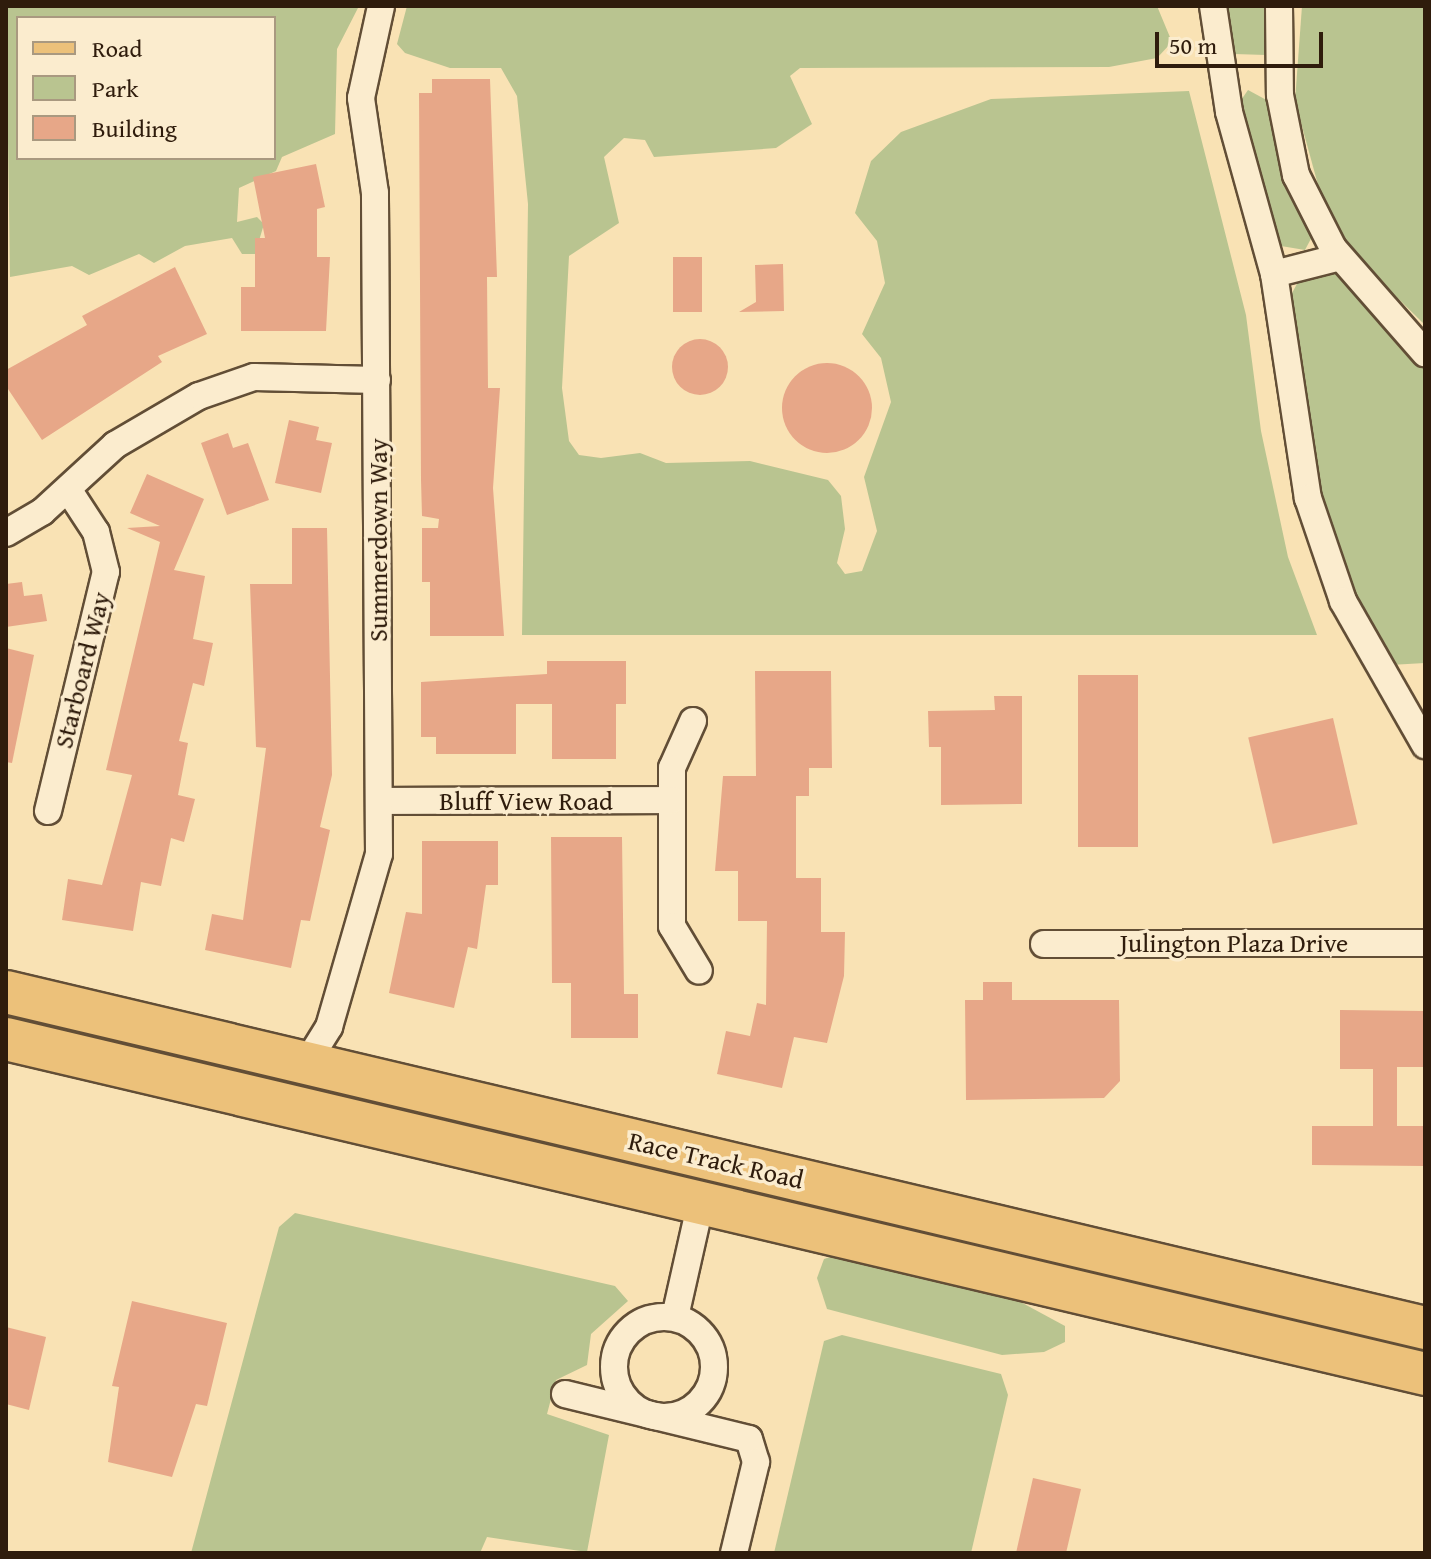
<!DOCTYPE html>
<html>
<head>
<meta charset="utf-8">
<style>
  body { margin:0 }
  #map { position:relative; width:1431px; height:1559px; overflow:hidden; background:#f9e2b4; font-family:"Gentium Book Plus",serif }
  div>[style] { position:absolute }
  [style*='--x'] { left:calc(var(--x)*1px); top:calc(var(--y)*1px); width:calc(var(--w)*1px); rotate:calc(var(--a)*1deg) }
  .green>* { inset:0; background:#b9c490 }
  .building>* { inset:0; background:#e7a788; transform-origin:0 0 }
  .round { border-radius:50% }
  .roads { filter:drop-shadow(2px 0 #624e36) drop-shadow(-2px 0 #624e36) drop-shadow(0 2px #624e36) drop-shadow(0 -2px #624e36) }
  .street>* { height:26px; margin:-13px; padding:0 13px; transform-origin:13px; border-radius:13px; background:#fbecce }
  .street>.ring { margin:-13px; padding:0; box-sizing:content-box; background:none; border:26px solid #fbecce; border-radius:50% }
  .primary>* { height:42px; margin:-21px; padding:0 21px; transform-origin:21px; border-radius:21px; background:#ecc17a }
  span { translate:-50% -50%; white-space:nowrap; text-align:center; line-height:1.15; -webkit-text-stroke:7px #fbecce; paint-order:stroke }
  .street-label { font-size:26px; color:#2f1c0c }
  .frame { position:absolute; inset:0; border:8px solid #2f1c0c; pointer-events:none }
  .legend { position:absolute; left:16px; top:16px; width:260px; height:144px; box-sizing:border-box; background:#fbecce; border:2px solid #a99980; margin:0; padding:10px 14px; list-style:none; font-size:24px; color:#2f1c0c }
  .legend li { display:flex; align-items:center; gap:16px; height:40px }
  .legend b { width:40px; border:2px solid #a99980 }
  .scale { position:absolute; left:1155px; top:32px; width:168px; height:36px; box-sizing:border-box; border:4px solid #2f1c0c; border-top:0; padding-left:10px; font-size:24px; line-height:28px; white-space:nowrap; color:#2f1c0c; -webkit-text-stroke:6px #fbecce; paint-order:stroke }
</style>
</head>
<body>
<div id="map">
  <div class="green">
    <div style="clip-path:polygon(evenodd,6px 6px,359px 6px,337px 49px,335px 134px,282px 157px,276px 171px,239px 188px,237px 222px,257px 217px,264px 224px,255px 254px,242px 254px,232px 238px,185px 246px,154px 263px,139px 254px,89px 275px,72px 266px,10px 277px,6px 6px,18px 18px,274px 18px,274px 158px,18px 158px,18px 18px)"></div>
    <div style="clip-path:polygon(407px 6px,1157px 6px,1172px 42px,1157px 58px,1109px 67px,800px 68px,790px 76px,812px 124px,776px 148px,654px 157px,645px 140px,624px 138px,604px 157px,619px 223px,569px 256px,562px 388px,569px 441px,579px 455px,601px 458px,640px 453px,666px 463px,750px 461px,828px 480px,841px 496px,845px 529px,837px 563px,845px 574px,862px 571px,877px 531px,864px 477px,891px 402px,881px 358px,862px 334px,885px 283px,877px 241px,855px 213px,871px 161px,901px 132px,991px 99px,1189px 91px,1246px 315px,1261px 431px,1288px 557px,1317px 635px,522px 635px,528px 204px,517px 96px,501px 68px,450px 68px,405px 53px,397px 44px)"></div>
    <div style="clip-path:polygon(1225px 6px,1270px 6px,1266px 55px,1234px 54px)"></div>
    <div style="clip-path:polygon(1302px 6px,1425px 6px,1425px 325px,1358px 259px,1323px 203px,1295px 101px)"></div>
    <div style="clip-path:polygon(1248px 90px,1272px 103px,1314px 233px,1305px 250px,1281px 246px,1273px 226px,1239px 103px)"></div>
    <div style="clip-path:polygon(1334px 271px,1389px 319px,1425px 366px,1425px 663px,1390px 665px,1357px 607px,1309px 453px,1291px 295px,1299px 280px)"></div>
    <div style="clip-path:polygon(295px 1213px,615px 1286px,628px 1301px,591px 1334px,587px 1365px,556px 1380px,547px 1414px,609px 1435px,587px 1552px,487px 1537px,480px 1553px,191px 1553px,279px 1227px)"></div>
    <div style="clip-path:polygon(836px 1255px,1006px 1294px,1065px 1326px,1065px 1342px,1044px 1352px,1002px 1355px,827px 1309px,817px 1278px,824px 1259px)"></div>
    <div style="clip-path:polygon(842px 1335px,1001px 1374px,1008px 1395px,971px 1553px,774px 1553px,824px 1341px)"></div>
  </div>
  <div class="building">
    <div style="clip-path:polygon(432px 79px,490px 79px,497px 277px,487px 277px,488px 388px,500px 388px,493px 488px,504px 636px,430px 636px,430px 582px,422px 582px,422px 528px,438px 528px,439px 519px,422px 516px,421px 480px,419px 93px,432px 93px)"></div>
    <div style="clip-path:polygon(316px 164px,325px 207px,317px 209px,317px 257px,330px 257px,326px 331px,241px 331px,241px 287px,255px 287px,255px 238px,265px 238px,253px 177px)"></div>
    <div style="left:673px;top:257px;width:29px;height:55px"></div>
    <div style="clip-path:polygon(783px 264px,784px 311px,739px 312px,756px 302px,755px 265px)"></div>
    <div style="clip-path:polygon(175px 267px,207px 334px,158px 356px,162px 362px,42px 440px,6px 386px,6px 370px,87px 325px,82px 316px)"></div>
    <div class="round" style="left:672px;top:339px;width:56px;height:56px"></div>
    <div class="round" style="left:782px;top:363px;width:90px;height:90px"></div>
    <div style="clip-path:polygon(289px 420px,319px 427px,316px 440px,332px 443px,321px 493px,275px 483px)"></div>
    <div style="clip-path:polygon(228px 433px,233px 448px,248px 443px,269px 500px,227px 515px,201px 443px)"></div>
    <div style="clip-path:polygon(147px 474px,204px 499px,174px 570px,205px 576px,193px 639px,213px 643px,204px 686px,193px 683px,179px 741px,188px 743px,178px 795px,195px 799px,184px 842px,171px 838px,161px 886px,141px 882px,133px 931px,62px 920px,68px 879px,102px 885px,132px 775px,106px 770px,160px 542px,127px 528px,160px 526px,130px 513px)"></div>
    <div style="clip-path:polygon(292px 528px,327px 528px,332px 775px,320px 827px,330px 830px,310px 921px,301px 920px,291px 968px,205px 950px,212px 914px,243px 920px,266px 748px,256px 747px,250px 584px,292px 584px)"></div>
    <div style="clip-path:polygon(22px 582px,24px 596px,42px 594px,47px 621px,6px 627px,6px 584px)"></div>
    <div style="clip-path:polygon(6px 648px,34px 655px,12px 763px,6px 762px)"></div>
    <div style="clip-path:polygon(547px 661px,626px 661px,626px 704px,616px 704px,616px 759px,552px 759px,552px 704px,516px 704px,516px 754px,436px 754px,436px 737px,421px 737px,421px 682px,547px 674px)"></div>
    <div style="clip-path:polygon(755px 671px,831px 671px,832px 768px,809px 768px,809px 796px,796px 796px,796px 878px,821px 878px,821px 932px,845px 932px,844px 976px,827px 1043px,794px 1037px,782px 1088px,717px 1074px,726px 1031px,750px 1036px,757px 1003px,766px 1005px,767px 921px,738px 921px,738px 871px,715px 871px,723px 776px,756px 776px)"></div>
    <div style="left:1078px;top:675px;width:60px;height:172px"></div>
    <div style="clip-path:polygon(994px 696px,1022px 696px,1022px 804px,941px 805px,941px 747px,929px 747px,928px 711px,995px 710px)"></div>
    <div style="left:1333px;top:718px;width:109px;height:87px;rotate:77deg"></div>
    <div style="clip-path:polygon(551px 837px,622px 837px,624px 994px,638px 994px,638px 1038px,571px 1038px,571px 983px,552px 983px)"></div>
    <div style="clip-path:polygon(422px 841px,498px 841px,498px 885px,486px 885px,477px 949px,468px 947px,454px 1008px,389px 993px,406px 912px,422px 914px)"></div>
    <div style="clip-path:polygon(983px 982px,1012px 982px,1012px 1000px,1119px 1000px,1120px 1081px,1104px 1098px,966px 1100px,965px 1000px,983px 1000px)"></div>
    <div style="clip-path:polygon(1340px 1010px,1425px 1011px,1425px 1067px,1397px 1067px,1397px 1126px,1425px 1126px,1425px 1166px,1312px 1165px,1312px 1126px,1373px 1126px,1373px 1069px,1340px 1069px)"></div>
    <div style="clip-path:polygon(132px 1301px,227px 1323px,207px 1406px,196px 1404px,172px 1477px,108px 1462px,119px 1387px,112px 1386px)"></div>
    <div style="clip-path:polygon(6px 1327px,46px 1337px,29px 1410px,6px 1404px)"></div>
    <div style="clip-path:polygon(1033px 1478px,1081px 1489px,1066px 1553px,1016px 1553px)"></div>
  </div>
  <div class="roads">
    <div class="street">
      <div style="--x:1213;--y:6;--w:107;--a:81.4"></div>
      <div style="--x:1229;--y:112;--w:168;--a:74.5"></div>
      <div style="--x:1274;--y:274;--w:227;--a:81.4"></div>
      <div style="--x:1308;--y:498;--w:109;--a:71.2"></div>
      <div style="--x:1343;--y:601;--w:166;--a:60.3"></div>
      <div style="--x:1279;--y:6;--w:89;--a:89.4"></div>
      <div style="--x:1280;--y:95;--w:82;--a:78.7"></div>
      <div style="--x:1296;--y:175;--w:82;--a:63.1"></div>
      <div style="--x:1333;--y:248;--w:140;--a:48.8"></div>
      <div style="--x:1274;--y:274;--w:68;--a:-14.4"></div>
      <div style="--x:6;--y:533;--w:42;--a:-30.3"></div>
      <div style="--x:42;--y:512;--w:99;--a:-42.5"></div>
      <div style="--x:115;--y:445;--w:97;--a:-30.3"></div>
      <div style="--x:199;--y:396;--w:58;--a:-19.1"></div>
      <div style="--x:254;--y:377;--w:123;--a:1.4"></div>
      <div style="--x:693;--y:721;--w:51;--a:114.1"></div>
      <div style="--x:672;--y:768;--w:158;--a:90"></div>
      <div style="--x:672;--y:926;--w:52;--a:59"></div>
      <div style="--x:381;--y:801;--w:291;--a:-0.2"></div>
      <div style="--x:48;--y:811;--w:246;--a:-76.4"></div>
      <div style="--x:106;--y:572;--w:41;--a:-104"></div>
      <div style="--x:96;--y:532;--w:51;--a:-123.1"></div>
      <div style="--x:1044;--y:944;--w:381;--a:-0.2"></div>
      <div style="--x:306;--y:1064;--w:44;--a:-58.1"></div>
      <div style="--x:329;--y:1027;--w:180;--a:-73.9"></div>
      <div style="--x:379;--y:854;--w:661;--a:-90.35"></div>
      <div style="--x:375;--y:193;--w:96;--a:-98.4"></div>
      <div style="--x:361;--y:98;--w:94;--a:-77.7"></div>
      <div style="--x:675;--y:1317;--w:118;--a:-77.3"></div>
      <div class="ring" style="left:614px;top:1317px;width:74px;height:74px"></div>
      <div style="--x:565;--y:1394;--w:189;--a:13.7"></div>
      <div style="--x:749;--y:1439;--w:24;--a:73"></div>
      <div style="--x:756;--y:1462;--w:94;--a:103.6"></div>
    </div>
    <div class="primary">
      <div style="--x:6;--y:992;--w:1458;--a:13.32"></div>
      <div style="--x:6;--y:1039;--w:1458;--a:13.28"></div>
    </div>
  </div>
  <div class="street-label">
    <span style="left:378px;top:540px;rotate:-90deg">Summerdown Way</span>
    <span style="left:82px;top:670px;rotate:-76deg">Starboard Way</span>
    <span style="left:526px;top:801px">Bluff View Road</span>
    <span style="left:1234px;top:943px">Julington Plaza Drive</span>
    <span style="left:716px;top:1160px;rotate:13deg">Race Track Road</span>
  </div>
  <div class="frame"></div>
  <ul class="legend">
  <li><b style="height:10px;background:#ecc17a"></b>Road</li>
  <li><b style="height:22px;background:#b9c490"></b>Park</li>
  <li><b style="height:22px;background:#e7a788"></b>Building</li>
  </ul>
  <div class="scale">50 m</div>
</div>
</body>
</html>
